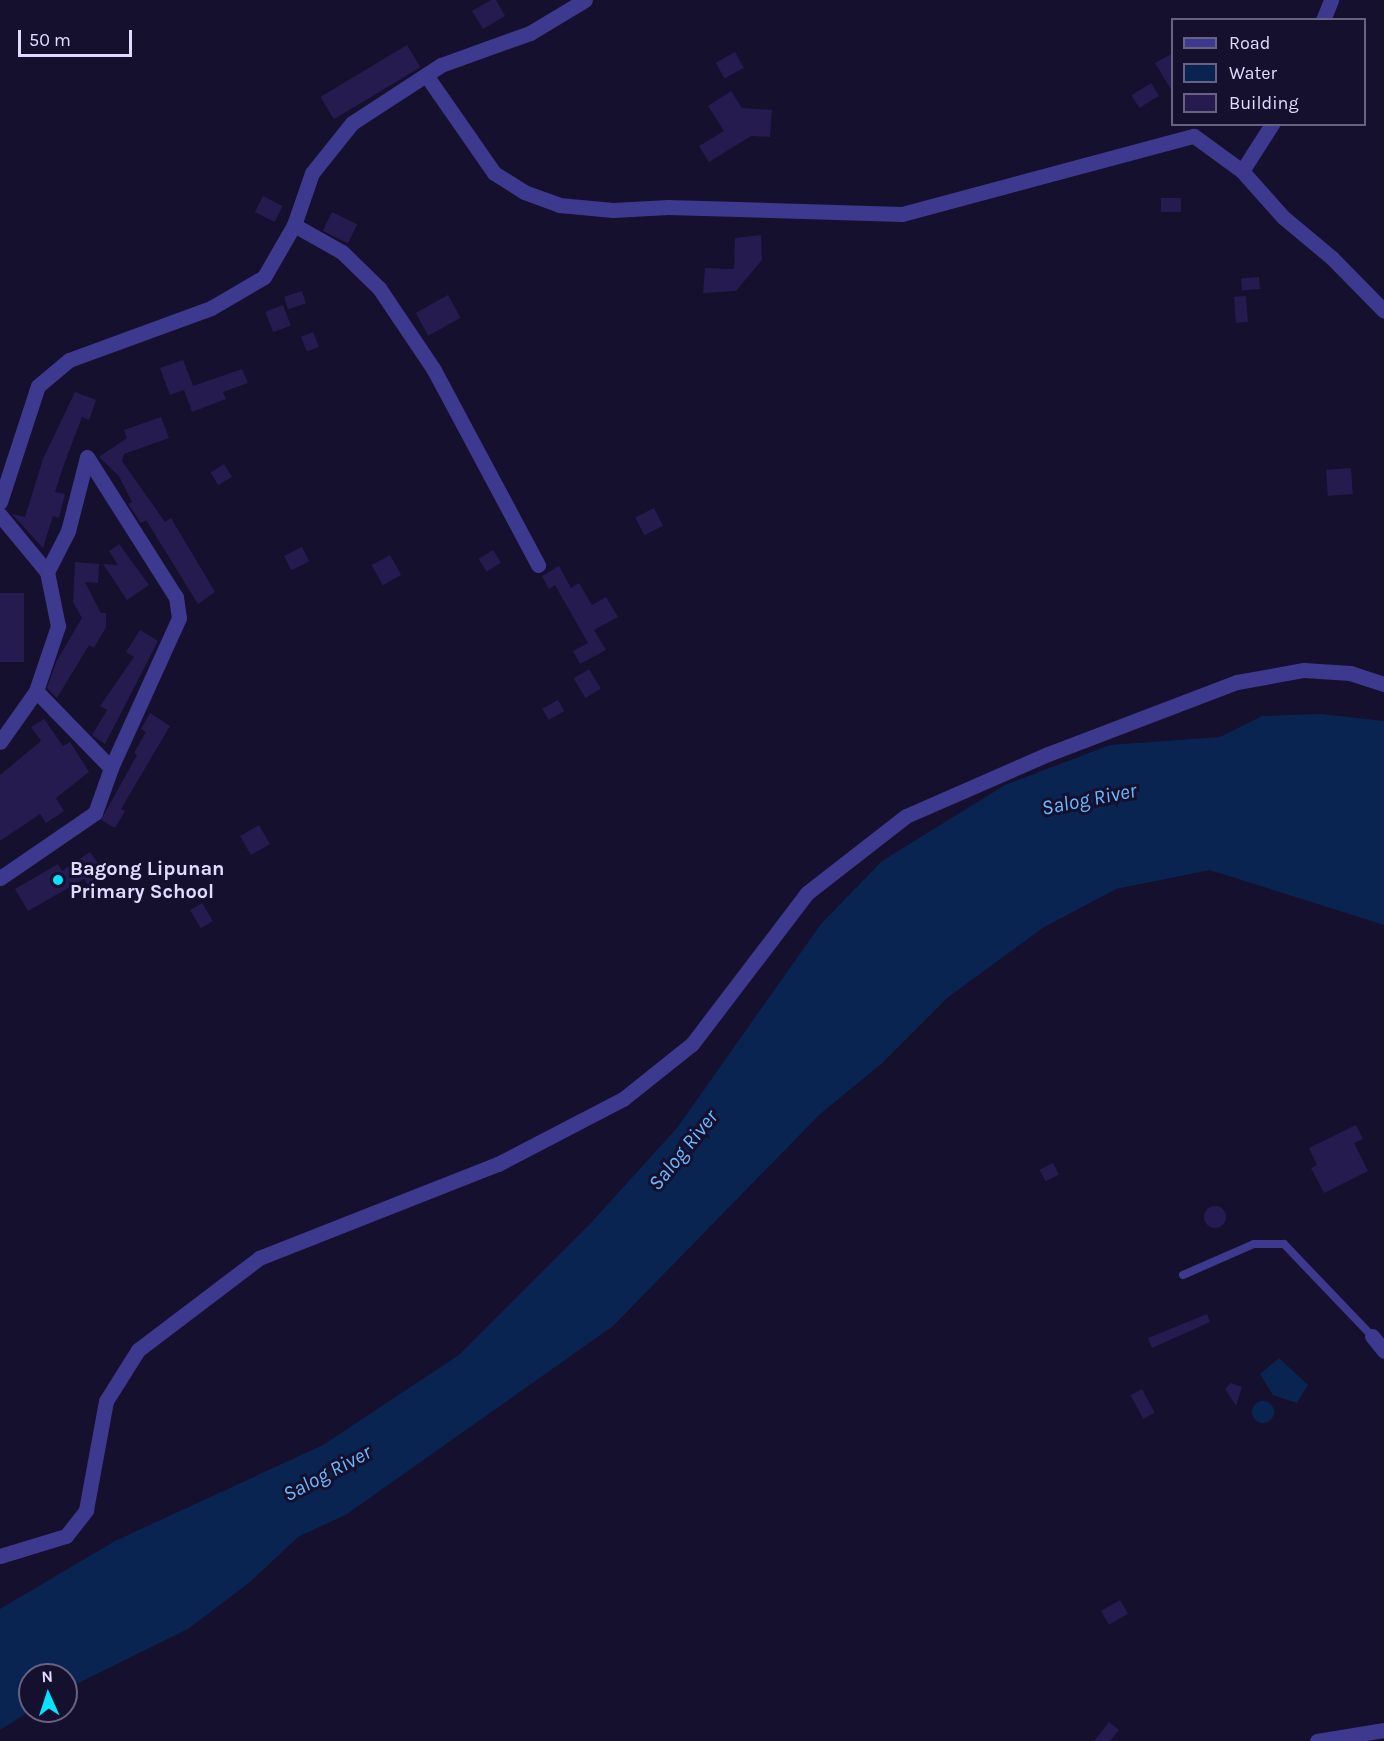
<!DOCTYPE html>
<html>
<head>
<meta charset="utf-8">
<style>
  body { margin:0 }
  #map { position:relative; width:1384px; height:1741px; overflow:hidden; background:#15102d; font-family:Karla,sans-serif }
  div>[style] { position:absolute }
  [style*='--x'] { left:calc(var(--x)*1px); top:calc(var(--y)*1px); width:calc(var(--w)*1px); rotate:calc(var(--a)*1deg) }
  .water>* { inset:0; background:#0a2452 }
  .round { border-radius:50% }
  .building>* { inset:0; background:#261b4f; transform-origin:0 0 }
  .service>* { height:8px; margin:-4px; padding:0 4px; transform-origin:4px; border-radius:4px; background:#3d398e }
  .minor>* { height:15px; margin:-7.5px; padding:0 7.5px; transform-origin:7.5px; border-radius:7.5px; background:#3d398e }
  .tertiary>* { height:15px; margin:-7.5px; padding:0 7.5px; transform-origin:7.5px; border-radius:7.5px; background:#3d398e }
  .dots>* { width:16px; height:16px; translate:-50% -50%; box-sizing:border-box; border:3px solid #15102d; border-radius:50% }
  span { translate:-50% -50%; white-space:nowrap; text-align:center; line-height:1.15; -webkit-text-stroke:6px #15102d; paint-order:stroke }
  .poi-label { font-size:20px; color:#e1dcff; font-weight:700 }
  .left { translate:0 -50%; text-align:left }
  .water-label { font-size:21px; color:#6ab9ff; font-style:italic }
  .legend { position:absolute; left:1171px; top:18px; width:195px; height:108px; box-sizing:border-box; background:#15102d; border:2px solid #676281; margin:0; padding:8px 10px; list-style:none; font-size:18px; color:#e1dcff }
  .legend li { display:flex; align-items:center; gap:12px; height:30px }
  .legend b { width:30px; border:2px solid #676281 }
  .north { position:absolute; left:18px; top:1663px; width:60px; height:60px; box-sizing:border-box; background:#15102d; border:2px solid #676281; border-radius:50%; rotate:357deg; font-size:16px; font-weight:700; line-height:24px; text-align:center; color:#e1dcff }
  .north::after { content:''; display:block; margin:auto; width:21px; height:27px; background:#08e4ff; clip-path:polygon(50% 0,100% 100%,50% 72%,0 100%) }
  .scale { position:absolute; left:18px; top:30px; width:114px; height:27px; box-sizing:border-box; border:3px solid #e1dcff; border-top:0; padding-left:8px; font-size:18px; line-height:21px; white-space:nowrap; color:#e1dcff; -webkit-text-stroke:4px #15102d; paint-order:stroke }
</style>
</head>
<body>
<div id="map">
  <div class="water">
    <div style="clip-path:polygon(1321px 714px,1384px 721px,1384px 925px,1210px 870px,1116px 889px,1044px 927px,947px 998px,881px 1064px,820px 1114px,613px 1326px,347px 1514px,298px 1537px,250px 1582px,188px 1629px,66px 1689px,66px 1675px,30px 1675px,30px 1711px,0 1730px,0 1609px,115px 1541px,323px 1445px,459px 1355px,590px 1224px,677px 1128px,821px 924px,882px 861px,1005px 785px,1110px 745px,1220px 737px,1262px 716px)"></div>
    <div style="clip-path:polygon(1279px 1358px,1308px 1385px,1297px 1403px,1273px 1395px,1260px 1374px)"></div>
    <div class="round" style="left:1252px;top:1401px;width:22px;height:22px"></div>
  </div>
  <div class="building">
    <div style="clip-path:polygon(491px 0,496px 0,505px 16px,483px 29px,472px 11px)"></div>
    <div style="left:407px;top:45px;width:26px;height:101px;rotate:59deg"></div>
    <div style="left:735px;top:52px;width:18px;height:22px;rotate:61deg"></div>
    <div style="clip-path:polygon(1173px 53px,1173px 93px,1155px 63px)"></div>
    <div style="left:1151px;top:83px;width:15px;height:23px;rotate:58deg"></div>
    <div style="clip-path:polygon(731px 91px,742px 108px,772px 110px,770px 137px,751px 136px,709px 162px,699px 146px,724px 131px,708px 106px)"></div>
    <div style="left:263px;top:196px;width:22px;height:18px;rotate:27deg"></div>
    <div style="left:1161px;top:198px;width:20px;height:14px"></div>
    <div style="left:332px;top:212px;width:28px;height:21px;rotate:26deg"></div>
    <div style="clip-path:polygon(761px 235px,762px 260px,736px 291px,703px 293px,705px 268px,734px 269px,735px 238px)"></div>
    <div style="left:1259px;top:277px;width:12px;height:18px;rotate:85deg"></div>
    <div style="left:302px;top:291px;width:13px;height:19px;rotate:72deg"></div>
    <div style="left:448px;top:295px;width:26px;height:37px;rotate:61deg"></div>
    <div style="left:1246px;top:296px;width:26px;height:12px;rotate:86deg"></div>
    <div style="left:283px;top:305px;width:22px;height:19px;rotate:69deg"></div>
    <div style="left:313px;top:332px;width:16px;height:13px;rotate:68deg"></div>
    <div style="clip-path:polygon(183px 360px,193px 386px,242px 369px,248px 383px,223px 392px,226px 399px,192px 412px,184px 390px,170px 395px,160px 368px)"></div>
    <div style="clip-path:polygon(75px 392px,96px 400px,89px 420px,82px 417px,63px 467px,55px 492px,65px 494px,59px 518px,53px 516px,43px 548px,12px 514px,25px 517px,43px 459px)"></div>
    <div style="clip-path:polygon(161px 417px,169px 438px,124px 454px,122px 461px,165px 522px,171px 518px,215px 592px,198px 604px,146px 520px,141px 523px,128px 504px,132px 502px,119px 476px,99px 457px,127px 438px,124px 430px)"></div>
    <div style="left:224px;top:464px;width:15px;height:16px;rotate:58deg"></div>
    <div style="left:1351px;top:468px;width:26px;height:25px;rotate:86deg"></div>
    <div style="left:654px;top:508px;width:20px;height:21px;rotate:63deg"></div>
    <div style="clip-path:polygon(119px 544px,149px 585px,127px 600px,103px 564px,118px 565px,109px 551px)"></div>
    <div style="left:302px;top:547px;width:16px;height:20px;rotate:63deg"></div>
    <div style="left:493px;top:550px;width:15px;height:17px;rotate:58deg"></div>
    <div style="left:390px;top:555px;width:23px;height:21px;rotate:61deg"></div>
    <div style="clip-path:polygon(75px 562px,99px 564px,98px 583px,85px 582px,101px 613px,106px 613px,106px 627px,94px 648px,89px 645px,57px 698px,47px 688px,56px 662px,82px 618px,73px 602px)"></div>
    <div style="clip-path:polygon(559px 566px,571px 588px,579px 583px,592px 605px,606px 597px,618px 617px,594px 630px,606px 650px,580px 664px,573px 651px,588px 643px,555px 585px,549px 589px,542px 576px)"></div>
    <div style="left:0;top:593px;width:24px;height:69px"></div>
    <div style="clip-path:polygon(140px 630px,158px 641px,105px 744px,92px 735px,107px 710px,100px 706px,134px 657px,126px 652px)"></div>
    <div style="left:589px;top:669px;width:23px;height:18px;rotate:59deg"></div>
    <div style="left:558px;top:700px;width:13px;height:18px;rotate:61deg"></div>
    <div style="clip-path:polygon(150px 713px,170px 726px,121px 809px,125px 811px,115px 828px,101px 820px,137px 755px,134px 753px,146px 732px,141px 729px)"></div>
    <div style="clip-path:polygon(44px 719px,63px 746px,70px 742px,89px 772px,56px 798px,64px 811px,46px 823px,40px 814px,0 841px,0 775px,41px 741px,31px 727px)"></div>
    <div style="left:259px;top:825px;width:22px;height:22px;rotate:60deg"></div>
    <div style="clip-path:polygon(90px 852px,106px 875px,89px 886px,84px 879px,28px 911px,15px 889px,58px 864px,62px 871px)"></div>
    <div style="left:202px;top:903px;width:21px;height:14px;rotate:59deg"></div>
    <div style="clip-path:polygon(1356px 1125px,1363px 1139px,1354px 1143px,1368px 1171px,1324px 1193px,1311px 1168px,1317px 1165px,1309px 1148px)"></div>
    <div style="left:1053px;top:1163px;width:13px;height:15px;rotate:63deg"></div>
    <div class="round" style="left:1204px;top:1206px;width:22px;height:22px"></div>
    <div style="clip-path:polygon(1207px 1314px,1210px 1322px,1152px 1348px,1148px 1338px)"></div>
    <div style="clip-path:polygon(1231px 1383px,1242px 1387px,1236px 1406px,1225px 1389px)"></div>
    <div style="left:1142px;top:1389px;width:27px;height:13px;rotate:62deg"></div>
    <div style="left:1120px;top:1600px;width:16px;height:22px;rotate:60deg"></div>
    <div style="clip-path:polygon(1109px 1722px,1119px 1730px,1110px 1741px,1094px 1741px)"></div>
  </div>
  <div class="service">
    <div style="--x:1183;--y:1275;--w:77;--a:-23.6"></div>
    <div style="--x:1254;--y:1244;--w:30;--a:0"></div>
    <div style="--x:1284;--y:1244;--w:127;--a:46.3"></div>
  </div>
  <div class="minor">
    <div style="--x:1323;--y:20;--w:22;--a:-68"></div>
    <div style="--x:426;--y:75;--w:119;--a:55.2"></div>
    <div style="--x:494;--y:173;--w:36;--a:32"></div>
    <div style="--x:524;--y:192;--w:37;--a:20"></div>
    <div style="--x:559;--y:205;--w:54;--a:5.3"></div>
    <div style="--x:613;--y:210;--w:55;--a:-3.1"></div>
    <div style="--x:668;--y:207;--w:234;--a:1.7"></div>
    <div style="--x:902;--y:214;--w:302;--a:-15"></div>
    <div style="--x:1194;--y:136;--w:59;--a:36.1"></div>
    <div style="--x:1242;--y:171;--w:62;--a:48.3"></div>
    <div style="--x:1283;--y:217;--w:64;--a:39.9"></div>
    <div style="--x:1332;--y:258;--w:74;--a:45.5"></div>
    <div style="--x:1242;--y:171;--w:56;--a:-57.4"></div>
    <div style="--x:294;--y:225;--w:55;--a:29.4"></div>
    <div style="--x:342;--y:252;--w:52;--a:44.2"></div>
    <div style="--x:379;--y:288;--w:99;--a:56.1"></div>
    <div style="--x:434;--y:370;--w:221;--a:61.9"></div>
    <div style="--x:0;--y:515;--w:74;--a:50.5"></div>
    <div style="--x:47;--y:572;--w:46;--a:-62.9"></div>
    <div style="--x:68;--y:531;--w:76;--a:-75.6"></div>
    <div style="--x:87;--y:457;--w:166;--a:57.6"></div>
    <div style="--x:176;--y:597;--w:21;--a:82"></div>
    <div style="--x:179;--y:618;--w:165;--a:114.4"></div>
    <div style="--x:111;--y:768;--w:107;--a:-134.2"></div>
    <div style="--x:36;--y:691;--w:62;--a:125.2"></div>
    <div style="--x:36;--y:691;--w:69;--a:-71.3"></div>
    <div style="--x:58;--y:626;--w:55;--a:-101.5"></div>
    <div style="--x:0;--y:878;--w:115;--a:-34.4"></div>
    <div style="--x:95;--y:813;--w:48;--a:-70.4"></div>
    <div style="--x:1372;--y:1336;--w:19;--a:51"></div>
    <div style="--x:0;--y:1556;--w:69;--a:-16.9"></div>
    <div style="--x:66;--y:1536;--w:33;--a:-52"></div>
    <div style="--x:86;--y:1510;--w:111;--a:-79.6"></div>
    <div style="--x:106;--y:1401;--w:60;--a:-57.9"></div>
    <div style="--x:138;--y:1350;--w:152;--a:-37.2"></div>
    <div style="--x:259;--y:1258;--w:257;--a:-21.5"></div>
    <div style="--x:498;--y:1164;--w:141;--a:-27.5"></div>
    <div style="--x:623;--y:1099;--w:88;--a:-38.6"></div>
    <div style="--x:692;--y:1044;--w:190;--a:-52.7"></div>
    <div style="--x:807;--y:893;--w:125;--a:-37.9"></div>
    <div style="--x:906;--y:816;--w:155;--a:-23.6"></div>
    <div style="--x:1048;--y:754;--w:202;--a:-20.9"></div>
    <div style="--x:1237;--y:682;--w:68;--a:-10.2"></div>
    <div style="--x:1304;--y:670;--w:46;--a:3.7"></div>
    <div style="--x:1350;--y:673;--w:36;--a:18"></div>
    <div style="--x:1317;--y:1741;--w:68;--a:-9.3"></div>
  </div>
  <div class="tertiary">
    <div style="--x:0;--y:502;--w:122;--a:-71.9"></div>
    <div style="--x:38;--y:386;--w:40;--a:-40"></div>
    <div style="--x:69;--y:360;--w:151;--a:-20.1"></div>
    <div style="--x:211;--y:308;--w:61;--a:-30.3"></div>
    <div style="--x:264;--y:277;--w:60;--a:-60"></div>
    <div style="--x:294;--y:225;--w:55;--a:-70.9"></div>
    <div style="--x:312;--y:173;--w:64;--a:-51.3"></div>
    <div style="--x:352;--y:123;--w:106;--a:-33.1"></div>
    <div style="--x:441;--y:65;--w:95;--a:-19.8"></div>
    <div style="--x:530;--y:33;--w:64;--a:-31"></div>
  </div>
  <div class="dots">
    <div style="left:58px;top:880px;background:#08e4ff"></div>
  </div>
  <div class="poi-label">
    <span class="left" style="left:70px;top:880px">Bagong Lipunan<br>Primary School</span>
  </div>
  <div class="water-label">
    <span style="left:1089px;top:799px;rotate:-11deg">Salog River</span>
    <span style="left:683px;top:1150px;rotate:-51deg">Salog River</span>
    <span style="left:327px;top:1473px;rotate:-28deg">Salog River</span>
  </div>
  <ul class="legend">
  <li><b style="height:8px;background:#3d398e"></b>Road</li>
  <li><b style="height:16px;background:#0a2452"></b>Water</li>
  <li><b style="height:16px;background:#261b4f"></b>Building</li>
  </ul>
  <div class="north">N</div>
  <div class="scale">50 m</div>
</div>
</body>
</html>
